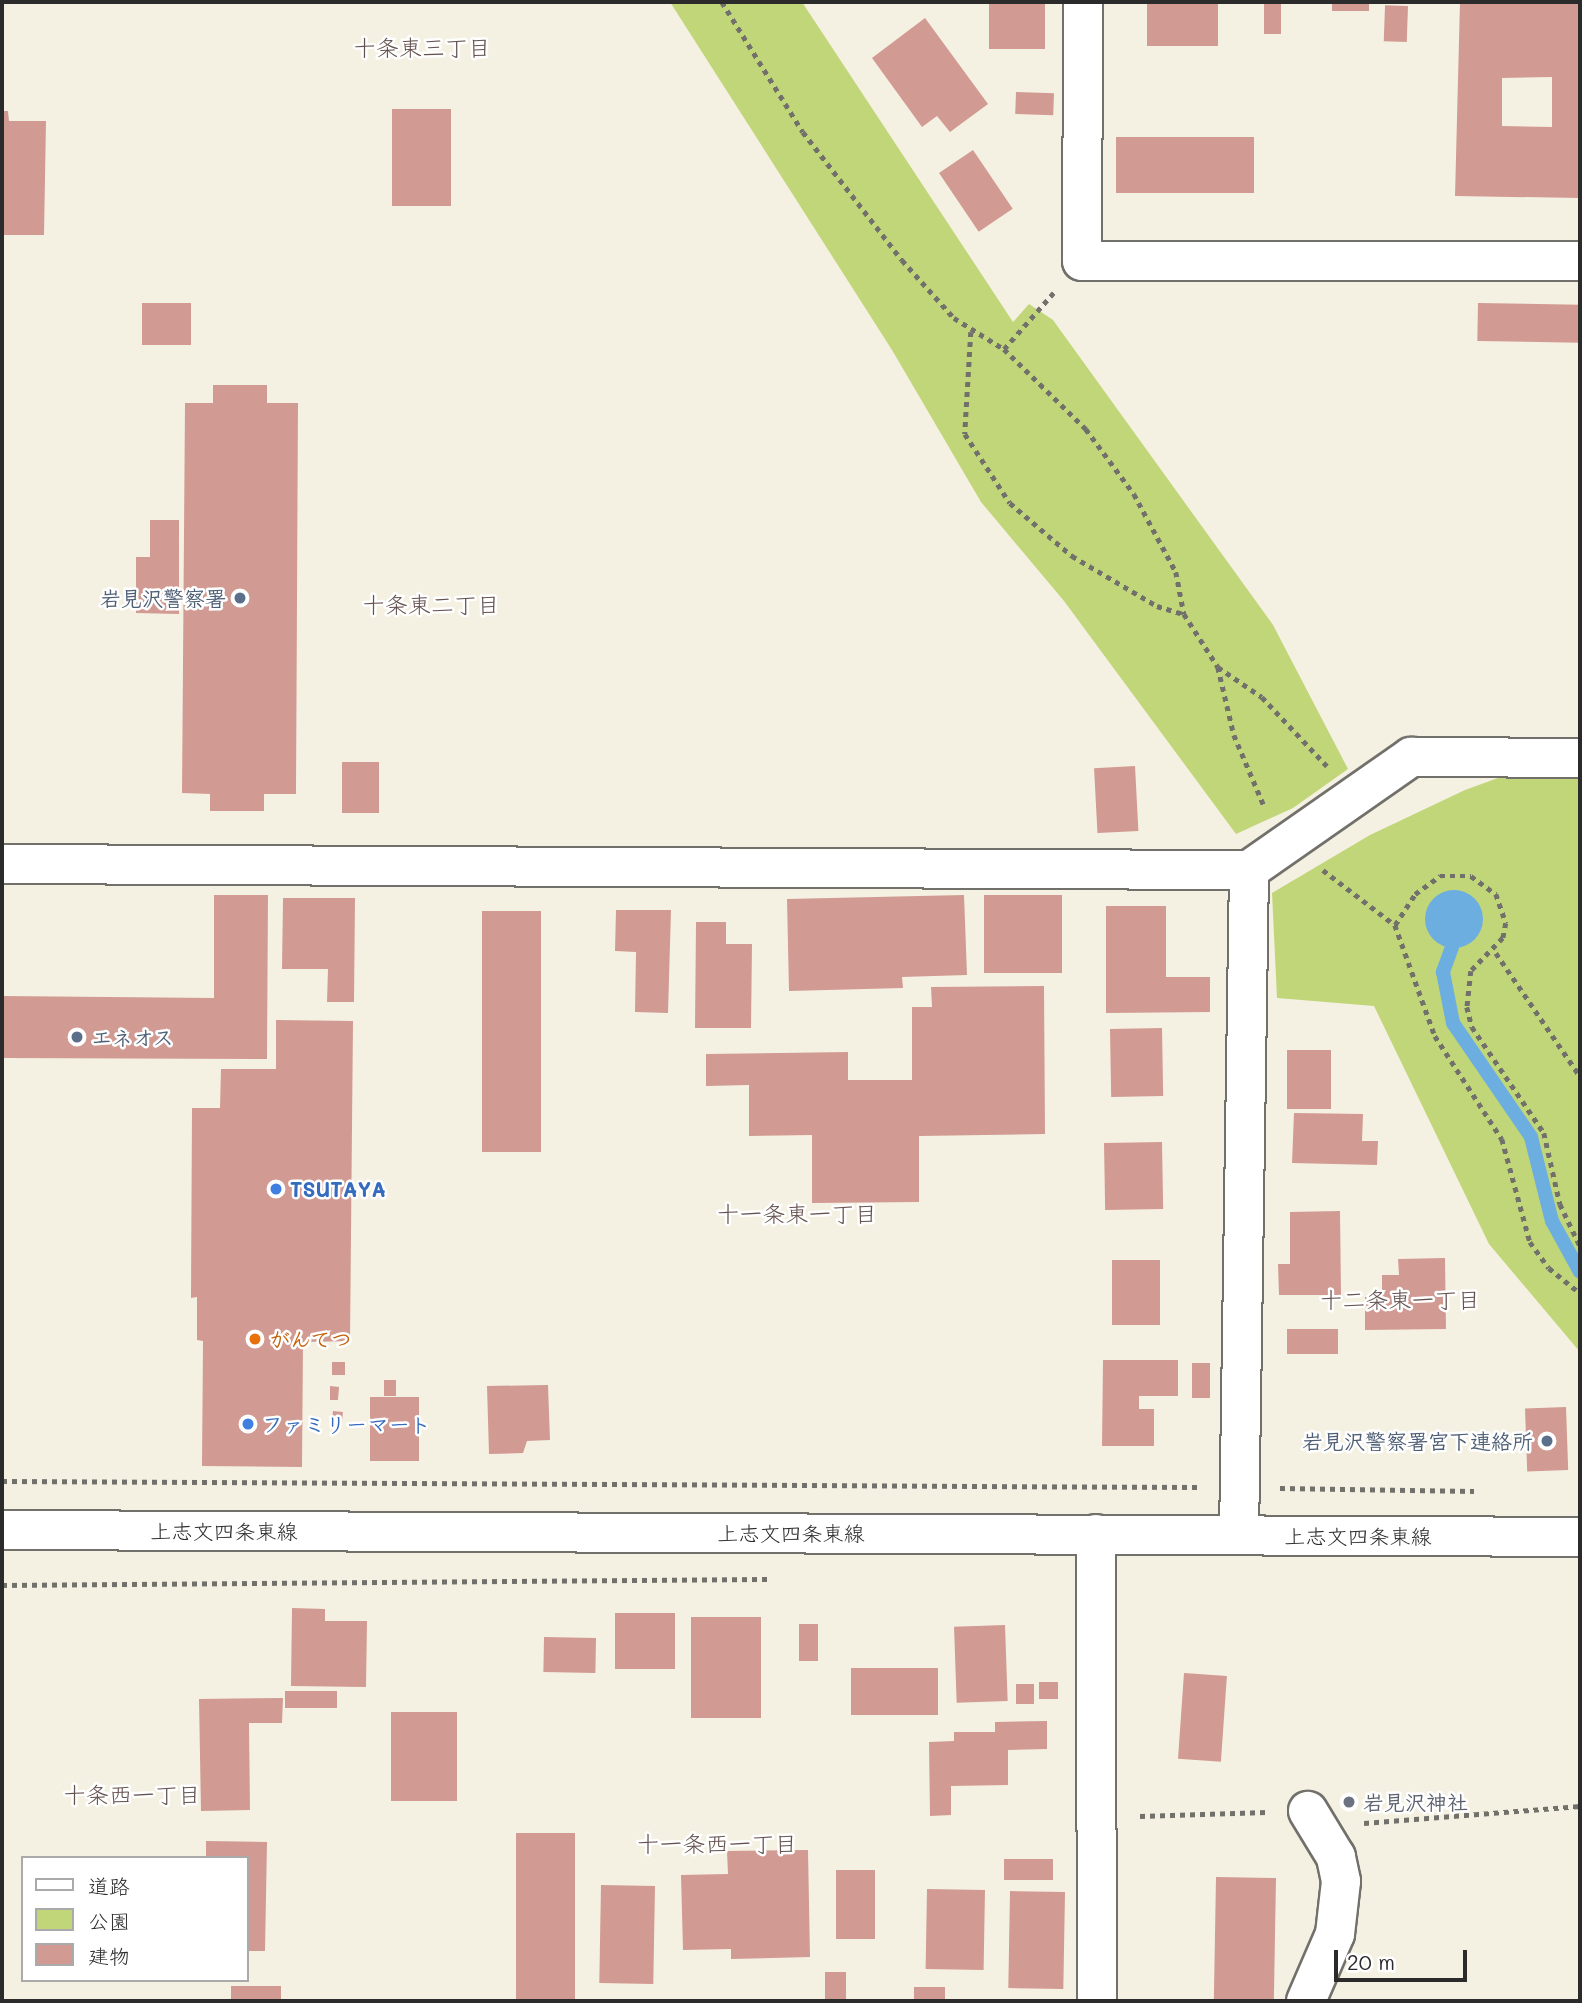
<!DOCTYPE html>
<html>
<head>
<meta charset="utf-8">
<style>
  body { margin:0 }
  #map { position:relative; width:1582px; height:2003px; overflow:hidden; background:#f5f1e2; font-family:Mali,"Klee One",sans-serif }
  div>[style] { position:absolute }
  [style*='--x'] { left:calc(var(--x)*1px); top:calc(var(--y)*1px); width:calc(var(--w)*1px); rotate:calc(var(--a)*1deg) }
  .green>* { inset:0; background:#c1d579 }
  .water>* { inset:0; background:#6caee0 }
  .round { border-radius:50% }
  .stream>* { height:14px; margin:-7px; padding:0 7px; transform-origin:7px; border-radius:7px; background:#6caee0 }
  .building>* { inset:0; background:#d19a92; transform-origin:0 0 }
  .path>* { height:4.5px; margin-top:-2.25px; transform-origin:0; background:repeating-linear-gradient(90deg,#72706b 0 5px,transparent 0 10px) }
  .roads { filter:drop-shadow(2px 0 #72706b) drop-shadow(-2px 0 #72706b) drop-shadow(0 2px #72706b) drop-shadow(0 -2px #72706b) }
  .minor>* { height:38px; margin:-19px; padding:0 19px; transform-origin:19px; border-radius:19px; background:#fff }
  .major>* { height:38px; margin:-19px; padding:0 19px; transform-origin:19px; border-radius:19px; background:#fff }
  .dots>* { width:19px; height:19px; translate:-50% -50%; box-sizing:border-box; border:4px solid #fff; border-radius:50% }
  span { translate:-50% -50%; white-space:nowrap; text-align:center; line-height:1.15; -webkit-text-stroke:5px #fff; paint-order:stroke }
  .service-label { font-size:21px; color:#4e5e75; font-weight:700 }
  .right { translate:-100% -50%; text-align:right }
  .left { translate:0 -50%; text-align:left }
  .shop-label { font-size:21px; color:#366cbe; font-weight:700 }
  .food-label { font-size:21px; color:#c56008; font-weight:700 }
  .street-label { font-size:21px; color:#2b2b2b }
  .worship-label { font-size:21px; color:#5b616d; font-weight:700 }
  .neighbourhood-label { font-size:23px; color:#65524f }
  .frame { position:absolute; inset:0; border:4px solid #2b2b2b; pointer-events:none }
  .legend { position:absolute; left:21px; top:1856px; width:228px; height:126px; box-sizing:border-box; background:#fff; border:2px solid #aaa; margin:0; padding:9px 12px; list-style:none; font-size:21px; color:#2b2b2b }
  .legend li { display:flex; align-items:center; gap:14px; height:35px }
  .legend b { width:35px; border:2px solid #aaa }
  .scale { position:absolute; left:1334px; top:1950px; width:133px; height:32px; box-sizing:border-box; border:4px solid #2b2b2b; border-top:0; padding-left:9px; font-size:21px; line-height:24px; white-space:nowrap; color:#2b2b2b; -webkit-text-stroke:5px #fff; paint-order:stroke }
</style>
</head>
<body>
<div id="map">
  <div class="green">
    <div style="clip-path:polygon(670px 2px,802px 2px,1013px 322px,1029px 304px,1053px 320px,1273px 625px,1348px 769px,1293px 808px,1236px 834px,1064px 601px,981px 502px,892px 350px)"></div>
    <div style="clip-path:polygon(1580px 748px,1580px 1352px,1489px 1244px,1374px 1006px,1277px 998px,1272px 893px,1370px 835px,1465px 790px)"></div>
  </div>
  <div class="water">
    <div class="round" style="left:1425px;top:890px;width:58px;height:58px"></div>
  </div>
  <div class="stream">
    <div style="--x:1452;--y:947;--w:27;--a:110"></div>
    <div style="--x:1443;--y:972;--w:52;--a:78.9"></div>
    <div style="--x:1453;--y:1023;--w:138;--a:55.6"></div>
    <div style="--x:1531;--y:1137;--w:87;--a:76"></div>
    <div style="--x:1552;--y:1221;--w:58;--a:61.2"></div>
  </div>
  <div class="building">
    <div style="left:989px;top:2px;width:56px;height:47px"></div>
    <div style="left:1147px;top:2px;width:71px;height:44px"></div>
    <div style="left:1264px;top:2px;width:17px;height:32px"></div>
    <div style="left:1332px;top:2px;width:37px;height:9px"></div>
    <div style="clip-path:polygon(evenodd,1460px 2px,1580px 2px,1580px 198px,1455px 196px,1460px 2px,1552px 77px,1552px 127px,1502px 126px,1502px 78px,1552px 77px)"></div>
    <div style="left:1408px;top:6px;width:36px;height:23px;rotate:92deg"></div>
    <div style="clip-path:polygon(925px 18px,988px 104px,950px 132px,937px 116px,922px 127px,872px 58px)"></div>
    <div style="left:1016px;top:92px;width:38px;height:22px;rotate:2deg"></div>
    <div style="left:392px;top:109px;width:59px;height:97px"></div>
    <div style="clip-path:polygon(2px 111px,8px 111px,9px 121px,46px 121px,44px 235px,2px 235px)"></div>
    <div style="left:1116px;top:137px;width:138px;height:56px"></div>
    <div style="left:973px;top:150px;width:71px;height:41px;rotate:56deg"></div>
    <div style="left:142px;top:303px;width:49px;height:42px"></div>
    <div style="left:1478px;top:303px;width:102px;height:38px;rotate:1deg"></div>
    <div style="clip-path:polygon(213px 385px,267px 385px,267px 403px,298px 403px,296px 794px,264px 794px,264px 811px,210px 811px,210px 794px,182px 793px,185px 403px,213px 403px)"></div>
    <div style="clip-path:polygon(150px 520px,179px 520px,179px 614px,136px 613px,136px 557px,150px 557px)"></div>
    <div style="left:342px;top:762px;width:37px;height:51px"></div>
    <div style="left:1135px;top:766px;width:65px;height:41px;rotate:87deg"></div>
    <div style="clip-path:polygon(214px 895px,268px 895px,267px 1059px,2px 1058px,2px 996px,214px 998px)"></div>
    <div style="clip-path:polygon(964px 895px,967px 975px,902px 977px,903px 988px,789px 991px,787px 899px)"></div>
    <div style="left:984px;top:895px;width:78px;height:78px"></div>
    <div style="clip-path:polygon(283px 898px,355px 898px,354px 1002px,327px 1002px,328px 969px,282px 969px)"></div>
    <div style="clip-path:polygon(1106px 906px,1166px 906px,1166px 977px,1210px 977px,1210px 1012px,1106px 1013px)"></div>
    <div style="clip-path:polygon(616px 910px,671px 910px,668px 1013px,635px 1012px,636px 952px,615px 951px)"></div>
    <div style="left:482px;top:911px;width:59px;height:241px"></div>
    <div style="clip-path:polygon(696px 922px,726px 922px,726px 944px,752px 944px,751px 1028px,695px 1028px)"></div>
    <div style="clip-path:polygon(1044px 986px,1045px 1134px,919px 1136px,919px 1202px,812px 1203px,812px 1135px,749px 1136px,749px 1085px,706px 1086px,706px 1054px,848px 1052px,848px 1080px,912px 1080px,912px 1007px,932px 1007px,931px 987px)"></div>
    <div style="clip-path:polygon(276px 1020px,353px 1021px,350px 1341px,303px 1342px,302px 1467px,202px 1466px,203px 1341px,197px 1340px,197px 1297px,191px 1298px,192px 1108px,220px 1108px,221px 1069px,276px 1069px)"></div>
    <div style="left:1162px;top:1028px;width:68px;height:52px;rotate:89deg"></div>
    <div style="left:1287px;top:1050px;width:44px;height:59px"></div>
    <div style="clip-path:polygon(1294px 1113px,1363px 1114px,1362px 1141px,1378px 1141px,1377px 1165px,1292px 1163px)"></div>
    <div style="left:1162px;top:1142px;width:67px;height:58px;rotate:89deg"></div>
    <div style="clip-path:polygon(1340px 1211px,1341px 1295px,1279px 1295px,1278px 1264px,1290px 1264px,1290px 1212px)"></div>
    <div style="clip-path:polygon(1445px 1258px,1446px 1329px,1365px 1330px,1365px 1297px,1382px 1296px,1382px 1275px,1399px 1275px,1398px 1259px)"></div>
    <div style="left:1112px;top:1260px;width:48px;height:65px"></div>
    <div style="left:1338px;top:1329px;width:25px;height:51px;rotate:90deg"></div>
    <div style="clip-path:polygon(1103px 1360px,1178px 1360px,1178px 1396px,1139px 1396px,1139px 1409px,1154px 1409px,1154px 1446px,1102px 1446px)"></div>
    <div style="left:332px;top:1362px;width:13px;height:13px"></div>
    <div style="left:1192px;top:1363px;width:18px;height:35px"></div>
    <div style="left:384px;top:1380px;width:12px;height:16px"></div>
    <div style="clip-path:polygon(548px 1385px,550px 1440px,527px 1441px,523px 1453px,489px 1454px,487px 1386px)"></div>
    <div style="clip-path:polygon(330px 1386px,339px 1387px,338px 1400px,330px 1400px)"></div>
    <div style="left:370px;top:1397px;width:49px;height:64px"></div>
    <div style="left:1566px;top:1407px;width:63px;height:41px;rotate:88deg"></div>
    <div style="left:333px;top:1411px;width:10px;height:12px;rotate:6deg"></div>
    <div style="clip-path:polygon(292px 1608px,325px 1609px,325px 1621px,367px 1621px,366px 1687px,291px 1686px)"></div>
    <div style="left:675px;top:1613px;width:56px;height:60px;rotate:90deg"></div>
    <div style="left:691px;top:1617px;width:70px;height:101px"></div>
    <div style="left:818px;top:1624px;width:37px;height:19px;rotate:90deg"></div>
    <div style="left:1005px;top:1625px;width:76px;height:51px;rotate:88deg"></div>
    <div style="left:544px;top:1637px;width:52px;height:35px;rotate:1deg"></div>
    <div style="left:851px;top:1668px;width:87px;height:47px"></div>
    <div style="left:1184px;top:1673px;width:43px;height:86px;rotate:4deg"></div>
    <div style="left:1058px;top:1682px;width:17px;height:19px;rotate:90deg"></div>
    <div style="left:1016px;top:1684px;width:18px;height:20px"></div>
    <div style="left:337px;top:1691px;width:17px;height:52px;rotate:90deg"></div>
    <div style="clip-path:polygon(283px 1698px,282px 1723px,249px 1723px,250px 1810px,201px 1811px,199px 1699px)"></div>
    <div style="left:391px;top:1712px;width:66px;height:89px"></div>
    <div style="clip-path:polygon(1047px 1721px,1047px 1749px,1008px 1750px,1008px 1785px,951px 1786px,951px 1815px,930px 1816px,929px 1742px,954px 1741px,954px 1732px,995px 1732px,995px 1722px)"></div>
    <div style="left:516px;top:1833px;width:59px;height:168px"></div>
    <div style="clip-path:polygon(206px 1841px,267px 1842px,265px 1951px,247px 1951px,247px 1858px,206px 1858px)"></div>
    <div style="clip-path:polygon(808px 1850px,810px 1957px,731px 1959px,731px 1949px,683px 1950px,681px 1875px,728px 1874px,727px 1851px)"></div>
    <div style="left:1004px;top:1859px;width:49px;height:21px"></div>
    <div style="left:836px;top:1870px;width:39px;height:69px"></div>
    <div style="left:1216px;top:1877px;width:60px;height:123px;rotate:1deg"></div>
    <div style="left:601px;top:1885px;width:54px;height:98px;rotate:1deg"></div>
    <div style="left:927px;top:1889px;width:58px;height:80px;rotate:1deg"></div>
    <div style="left:1065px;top:1892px;width:97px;height:55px;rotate:91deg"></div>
    <div style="left:825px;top:1972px;width:21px;height:29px"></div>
    <div style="left:281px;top:1986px;width:15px;height:50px;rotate:90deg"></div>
    <div style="left:914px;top:1987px;width:31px;height:14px"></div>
  </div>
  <div class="path">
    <div style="--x:722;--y:2;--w:153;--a:58.1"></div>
    <div style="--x:803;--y:132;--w:162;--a:52.3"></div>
    <div style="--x:902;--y:260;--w:78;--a:48.1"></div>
    <div style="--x:954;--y:318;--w:59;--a:31.8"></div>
    <div style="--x:1004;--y:349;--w:115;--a:44.3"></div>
    <div style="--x:1086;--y:429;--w:81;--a:53.6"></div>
    <div style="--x:1134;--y:494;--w:89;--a:61.7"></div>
    <div style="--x:1176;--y:572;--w:43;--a:79.2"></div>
    <div style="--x:1184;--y:614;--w:63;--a:57.3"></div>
    <div style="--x:1218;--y:667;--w:70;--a:76.8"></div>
    <div style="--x:1234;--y:735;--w:79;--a:67"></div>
    <div style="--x:971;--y:332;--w:102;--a:93.4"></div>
    <div style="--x:965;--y:434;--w:82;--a:56.9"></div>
    <div style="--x:1010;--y:503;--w:82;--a:40.5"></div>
    <div style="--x:1072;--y:556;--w:99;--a:30.5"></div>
    <div style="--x:1157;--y:606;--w:28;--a:17"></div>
    <div style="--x:1004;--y:349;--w:76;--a:-48.7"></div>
    <div style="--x:1218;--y:667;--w:53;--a:34.3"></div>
    <div style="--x:1262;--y:697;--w:95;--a:46.7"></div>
    <div style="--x:1323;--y:870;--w:91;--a:37.4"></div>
    <div style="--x:1395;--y:925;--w:118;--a:70.2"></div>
    <div style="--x:1435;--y:1036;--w:123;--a:57"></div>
    <div style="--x:1502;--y:1139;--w:107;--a:74.8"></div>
    <div style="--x:1530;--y:1242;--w:32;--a:54"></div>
    <div style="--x:1549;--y:1268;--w:40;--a:39"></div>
    <div style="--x:1395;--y:925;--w:37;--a:-57"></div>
    <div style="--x:1415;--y:894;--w:31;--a:-36"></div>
    <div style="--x:1440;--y:876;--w:31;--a:0"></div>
    <div style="--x:1471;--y:876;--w:31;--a:36"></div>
    <div style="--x:1496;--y:894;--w:31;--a:71"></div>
    <div style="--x:1506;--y:923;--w:15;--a:101"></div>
    <div style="--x:1503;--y:938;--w:46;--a:134.1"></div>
    <div style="--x:1471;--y:971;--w:36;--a:96"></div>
    <div style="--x:1467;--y:1007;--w:21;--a:76"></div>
    <div style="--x:1472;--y:1027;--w:128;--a:55.8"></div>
    <div style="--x:1544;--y:1133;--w:73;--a:77.3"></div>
    <div style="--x:1560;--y:1204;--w:47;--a:64.5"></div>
    <div style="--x:1496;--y:953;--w:149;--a:55.7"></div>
    <div style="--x:2;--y:1481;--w:1196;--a:0.29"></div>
    <div style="--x:1280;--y:1488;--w:194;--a:0.9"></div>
    <div style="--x:2;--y:1585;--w:769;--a:-0.45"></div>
    <div style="--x:1140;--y:1816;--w:127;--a:-1.8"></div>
    <div style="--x:1364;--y:1823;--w:217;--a:-4.5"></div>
  </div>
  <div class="roads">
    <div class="minor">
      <div style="--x:1083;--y:2;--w:259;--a:90.2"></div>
      <div style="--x:1082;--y:261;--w:498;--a:0"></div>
      <div style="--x:2;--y:864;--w:1247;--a:0.28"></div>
      <div style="--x:1249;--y:870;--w:665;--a:90.86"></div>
      <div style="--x:1249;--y:870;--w:198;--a:-34.9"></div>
      <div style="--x:1411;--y:757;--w:169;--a:0.3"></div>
      <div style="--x:1096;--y:1534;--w:467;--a:89.9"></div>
      <div style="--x:1306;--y:2001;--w:73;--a:-66.6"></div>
      <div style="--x:1335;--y:1934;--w:53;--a:-83.5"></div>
      <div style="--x:1341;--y:1881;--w:25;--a:-102"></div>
      <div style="--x:1336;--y:1857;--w:54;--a:-121.3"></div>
    </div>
    <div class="major">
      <div style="--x:2;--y:1530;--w:1578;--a:0.25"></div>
    </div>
  </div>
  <div class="dots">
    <div style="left:240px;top:598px;background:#5c6f8a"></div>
    <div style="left:77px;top:1037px;background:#5c6f8a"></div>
    <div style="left:276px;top:1189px;background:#3f7fe0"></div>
    <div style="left:255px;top:1339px;background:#e8710a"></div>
    <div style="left:248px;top:1424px;background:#3f7fe0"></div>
    <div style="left:1547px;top:1441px;background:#5c6f8a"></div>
    <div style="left:1349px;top:1802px;background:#6b7280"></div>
  </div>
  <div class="service-label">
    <span class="right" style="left:226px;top:598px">岩見沢警察署</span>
    <span class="left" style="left:91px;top:1037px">エネオス</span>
    <span class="right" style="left:1533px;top:1441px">岩見沢警察署宮下連絡所</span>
  </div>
  <div class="shop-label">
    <span class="left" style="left:290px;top:1189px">TSUTAYA</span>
    <span class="left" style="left:262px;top:1424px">ファミリーマート</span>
  </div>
  <div class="food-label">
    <span class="left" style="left:269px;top:1339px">がんてつ</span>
  </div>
  <div class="street-label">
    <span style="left:224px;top:1531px">上志文四条東線</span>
    <span style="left:791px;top:1533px">上志文四条東線</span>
    <span style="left:1358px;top:1536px">上志文四条東線</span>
  </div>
  <div class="worship-label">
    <span class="left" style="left:1363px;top:1802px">岩見沢神社</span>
  </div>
  <div class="neighbourhood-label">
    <span style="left:422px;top:47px">十条東三丁目</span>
    <span style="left:431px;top:604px">十条東二丁目</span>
    <span style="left:797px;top:1213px">十一条東一丁目</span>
    <span style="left:1400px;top:1299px">十二条東一丁目</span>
    <span style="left:132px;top:1794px">十条西一丁目</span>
    <span style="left:717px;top:1843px">十一条西一丁目</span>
  </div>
  <div class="frame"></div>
  <ul class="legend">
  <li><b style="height:9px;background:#fff"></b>道路</li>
  <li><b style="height:19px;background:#c1d579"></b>公園</li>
  <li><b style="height:19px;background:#d19a92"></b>建物</li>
  </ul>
  <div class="scale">20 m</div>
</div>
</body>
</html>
